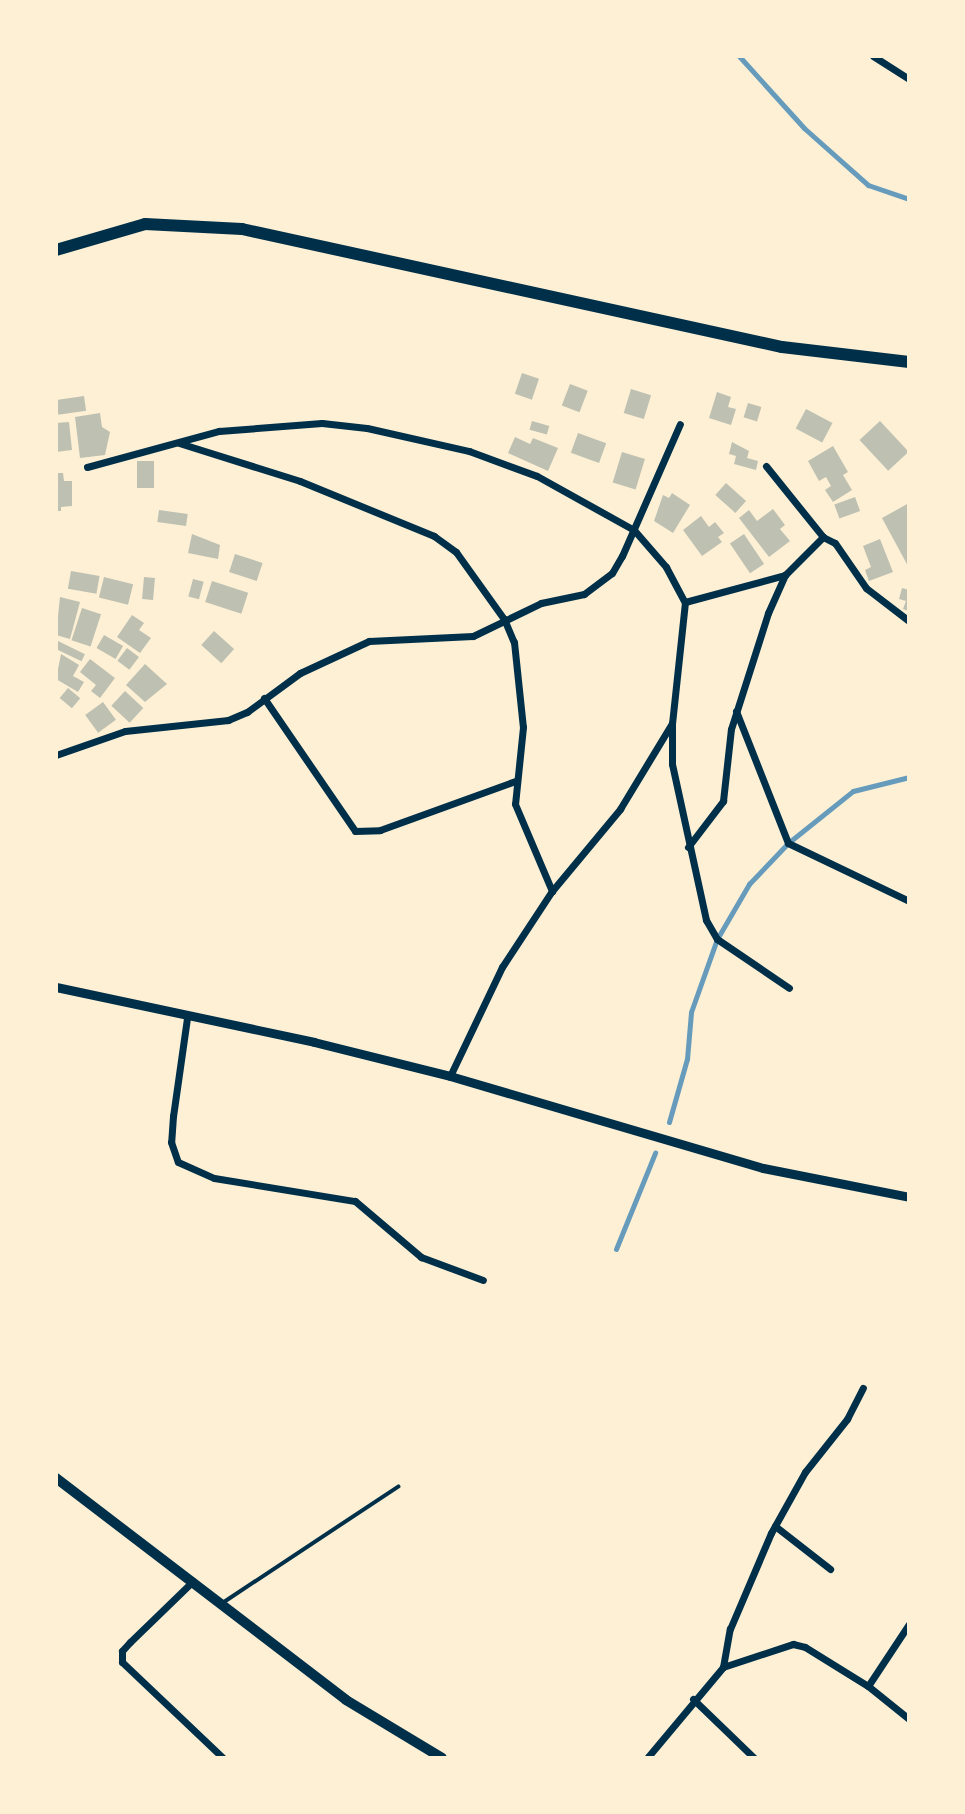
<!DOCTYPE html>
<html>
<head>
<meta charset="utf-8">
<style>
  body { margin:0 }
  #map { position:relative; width:965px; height:1814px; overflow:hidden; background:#fdf0d5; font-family:"Noto Sans",sans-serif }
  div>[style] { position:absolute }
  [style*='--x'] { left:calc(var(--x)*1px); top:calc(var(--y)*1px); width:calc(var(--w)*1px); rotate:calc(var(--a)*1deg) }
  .stream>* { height:5px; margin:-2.5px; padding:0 2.5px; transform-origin:2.5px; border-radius:2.5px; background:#669bbc }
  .building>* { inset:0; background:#bec0b2; transform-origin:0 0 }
  .service>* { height:3.5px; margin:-1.75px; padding:0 1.75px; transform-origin:1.75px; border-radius:1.75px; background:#003049 }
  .minor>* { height:7px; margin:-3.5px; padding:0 3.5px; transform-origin:3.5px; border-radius:3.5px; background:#003049 }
  .tertiary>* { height:9px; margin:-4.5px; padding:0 4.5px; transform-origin:4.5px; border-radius:4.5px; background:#003049 }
  .secondary>* { height:10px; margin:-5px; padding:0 5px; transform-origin:5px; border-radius:5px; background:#003049 }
  .trunk>* { height:12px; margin:-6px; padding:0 6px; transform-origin:6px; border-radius:6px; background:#003049 }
  span { translate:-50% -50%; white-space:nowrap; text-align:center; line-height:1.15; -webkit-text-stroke:6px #fdf0d5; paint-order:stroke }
  .frame { position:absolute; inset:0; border:58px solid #fdf0d5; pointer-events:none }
</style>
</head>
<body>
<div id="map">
  <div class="stream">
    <div style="--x:739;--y:56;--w:97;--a:47.9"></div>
    <div style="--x:804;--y:128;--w:86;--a:41.7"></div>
    <div style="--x:868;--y:185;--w:43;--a:18.9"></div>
    <div style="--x:669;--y:1122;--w:66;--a:-74.1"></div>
    <div style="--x:687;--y:1059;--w:47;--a:-85.1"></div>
    <div style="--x:691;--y:1012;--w:77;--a:-70.4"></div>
    <div style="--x:717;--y:939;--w:64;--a:-59.8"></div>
    <div style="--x:749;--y:884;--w:57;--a:-46.4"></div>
    <div style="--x:788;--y:843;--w:83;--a:-38.7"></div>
    <div style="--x:853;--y:791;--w:58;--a:-14"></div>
    <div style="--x:616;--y:1249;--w:104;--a:-67.9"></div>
  </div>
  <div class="building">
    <div style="left:522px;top:373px;width:18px;height:22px;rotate:19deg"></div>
    <div style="left:570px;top:384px;width:19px;height:23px;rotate:21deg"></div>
    <div style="left:631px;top:389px;width:21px;height:25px;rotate:17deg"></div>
    <div style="clip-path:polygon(717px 392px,731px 397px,728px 407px,736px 409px,731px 425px,709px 418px)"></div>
    <div style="left:84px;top:396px;width:15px;height:28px;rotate:82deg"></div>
    <div style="left:748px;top:403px;width:14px;height:15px;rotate:17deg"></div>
    <div style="left:806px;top:409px;width:30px;height:22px;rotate:28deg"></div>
    <div style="clip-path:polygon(100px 413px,102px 427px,110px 432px,105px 455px,80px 458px,75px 417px)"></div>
    <div style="left:532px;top:421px;width:18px;height:9px;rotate:16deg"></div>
    <div style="left:880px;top:421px;width:42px;height:28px;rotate:47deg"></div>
    <div style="clip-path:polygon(69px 422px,72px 450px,56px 452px,56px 423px)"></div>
    <div style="left:578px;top:433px;width:30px;height:21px;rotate:20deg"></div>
    <div style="clip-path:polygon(515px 437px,530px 444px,533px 438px,558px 448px,548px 471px,508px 453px)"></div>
    <div style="clip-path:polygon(732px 442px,749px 451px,747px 458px,758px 461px,756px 470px,734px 464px,736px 456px,729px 454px)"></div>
    <div style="clip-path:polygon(833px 446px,848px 472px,843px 475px,852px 490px,833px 502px,825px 490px,831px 486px,826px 477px,819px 481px,808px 461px)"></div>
    <div style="left:622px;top:452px;width:24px;height:32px;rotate:17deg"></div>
    <div style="left:137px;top:461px;width:17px;height:27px"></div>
    <div style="clip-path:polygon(56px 473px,63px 473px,64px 481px,72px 481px,72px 506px,61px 507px,61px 511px,56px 511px)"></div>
    <div style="left:726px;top:483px;width:27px;height:16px;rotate:42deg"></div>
    <div style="clip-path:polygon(672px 493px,690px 505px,673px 533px,654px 521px,663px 495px,669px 498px)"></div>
    <div style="left:855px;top:497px;width:15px;height:22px;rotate:70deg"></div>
    <div style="clip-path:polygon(909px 503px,909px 568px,882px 518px)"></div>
    <div style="clip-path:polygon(773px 509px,785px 525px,780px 529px,790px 541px,769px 557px,739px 518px,749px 510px,757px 521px)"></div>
    <div style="left:159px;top:510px;width:29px;height:12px;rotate:8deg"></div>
    <div style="clip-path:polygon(701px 516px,709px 527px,715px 522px,724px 533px,718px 537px,722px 542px,702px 556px,683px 530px)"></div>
    <div style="clip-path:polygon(192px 534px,220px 545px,218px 559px,188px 553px)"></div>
    <div style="left:744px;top:534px;width:36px;height:17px;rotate:56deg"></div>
    <div style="clip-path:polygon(880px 539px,893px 572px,869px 581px,865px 570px,871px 567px,863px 546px)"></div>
    <div style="left:235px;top:554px;width:29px;height:19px;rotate:18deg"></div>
    <div style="left:71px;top:571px;width:29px;height:18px;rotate:10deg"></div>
    <div style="left:104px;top:577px;width:30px;height:21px;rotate:14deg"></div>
    <div style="left:144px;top:577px;width:11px;height:22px;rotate:5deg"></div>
    <div style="left:193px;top:579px;width:11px;height:18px;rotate:15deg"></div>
    <div style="left:212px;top:581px;width:38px;height:22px;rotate:18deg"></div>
    <div style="clip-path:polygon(902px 588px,909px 590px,909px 611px,903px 609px,906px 601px,899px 599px)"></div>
    <div style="clip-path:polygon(60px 597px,80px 602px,70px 639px,56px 635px)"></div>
    <div style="left:82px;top:608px;width:20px;height:34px;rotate:18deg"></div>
    <div style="clip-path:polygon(132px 615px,144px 623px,139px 630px,151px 638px,140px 653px,117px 637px)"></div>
    <div style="left:214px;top:631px;width:27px;height:19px;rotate:42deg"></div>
    <div style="left:104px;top:635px;width:22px;height:15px;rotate:30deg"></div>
    <div style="left:58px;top:641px;width:30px;height:8px;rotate:26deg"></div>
    <div style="left:127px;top:648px;width:15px;height:16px;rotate:37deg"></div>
    <div style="clip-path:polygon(61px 654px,79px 665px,73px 676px,84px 682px,78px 692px,56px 679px)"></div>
    <div style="clip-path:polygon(90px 659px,115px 678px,100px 698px,91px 691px,96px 685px,80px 672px)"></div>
    <div style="clip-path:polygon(145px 664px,167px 684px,145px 702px,126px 685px)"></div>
    <div style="left:68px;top:688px;width:16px;height:13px;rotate:40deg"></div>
    <div style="left:125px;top:691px;width:25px;height:20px;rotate:43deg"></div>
    <div style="left:103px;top:702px;width:22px;height:22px;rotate:54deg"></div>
  </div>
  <div class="service">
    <div style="--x:224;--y:1602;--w:209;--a:-33.5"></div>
  </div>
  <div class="minor">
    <div style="--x:873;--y:56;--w:43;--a:32.6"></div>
    <div style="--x:179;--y:443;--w:127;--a:17.4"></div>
    <div style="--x:300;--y:481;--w:145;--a:22.3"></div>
    <div style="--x:434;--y:536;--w:27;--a:36"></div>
    <div style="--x:456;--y:552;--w:82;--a:54.4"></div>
    <div style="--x:504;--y:619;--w:25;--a:67"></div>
    <div style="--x:514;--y:642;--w:85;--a:84"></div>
    <div style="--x:523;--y:727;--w:77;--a:95.9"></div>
    <div style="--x:515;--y:804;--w:95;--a:67"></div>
    <div style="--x:766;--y:466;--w:91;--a:51.2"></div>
    <div style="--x:823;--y:537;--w:13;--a:27"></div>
    <div style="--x:835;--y:543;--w:55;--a:55.4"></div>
    <div style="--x:866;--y:588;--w:54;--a:37.5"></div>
    <div style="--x:87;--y:467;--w:137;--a:-15.3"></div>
    <div style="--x:219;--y:431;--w:103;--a:-4.4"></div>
    <div style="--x:322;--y:423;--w:45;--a:6.3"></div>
    <div style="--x:367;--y:428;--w:105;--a:12.7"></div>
    <div style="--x:469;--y:451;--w:72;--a:20.2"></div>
    <div style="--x:537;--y:476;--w:111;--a:29.1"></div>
    <div style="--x:634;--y:530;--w:49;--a:49.1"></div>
    <div style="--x:666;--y:567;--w:40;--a:62"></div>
    <div style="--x:685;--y:602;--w:122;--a:96.1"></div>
    <div style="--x:672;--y:723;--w:41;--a:90"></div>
    <div style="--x:672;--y:764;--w:160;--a:77.7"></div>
    <div style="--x:706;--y:920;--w:22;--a:60"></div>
    <div style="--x:717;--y:939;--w:87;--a:34.2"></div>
    <div style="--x:685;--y:602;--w:104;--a:-15.1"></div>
    <div style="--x:264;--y:698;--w:161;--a:55.6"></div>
    <div style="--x:355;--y:831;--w:25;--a:-2"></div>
    <div style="--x:380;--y:830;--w:144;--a:-19.9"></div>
    <div style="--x:736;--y:711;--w:142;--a:68.5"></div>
    <div style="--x:788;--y:843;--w:134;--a:25.6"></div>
    <div style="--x:56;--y:755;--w:73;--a:-19.2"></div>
    <div style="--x:125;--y:731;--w:104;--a:-6.1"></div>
    <div style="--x:228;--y:720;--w:21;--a:-23"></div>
    <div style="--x:247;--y:712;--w:66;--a:-36.3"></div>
    <div style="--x:300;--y:673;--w:76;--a:-24.9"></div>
    <div style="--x:369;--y:641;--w:104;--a:-2.8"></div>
    <div style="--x:473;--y:636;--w:76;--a:-25.9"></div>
    <div style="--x:541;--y:603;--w:44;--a:-11.8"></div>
    <div style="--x:584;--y:594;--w:35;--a:-37"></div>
    <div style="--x:612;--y:573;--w:20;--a:-60"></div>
    <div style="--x:622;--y:556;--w:144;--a:-66.3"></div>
    <div style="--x:688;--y:847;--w:58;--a:-52.7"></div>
    <div style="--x:723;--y:801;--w:72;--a:-83.7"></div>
    <div style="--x:731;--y:729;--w:122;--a:-72.3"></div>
    <div style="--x:768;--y:613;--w:42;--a:-65.9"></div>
    <div style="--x:785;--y:575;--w:54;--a:-45"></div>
    <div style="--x:187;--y:1018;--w:99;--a:98.1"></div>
    <div style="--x:173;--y:1116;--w:26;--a:94"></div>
    <div style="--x:171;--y:1142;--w:21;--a:71"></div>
    <div style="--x:178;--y:1162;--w:39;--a:24"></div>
    <div style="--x:214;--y:1178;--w:143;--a:9.3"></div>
    <div style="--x:355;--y:1201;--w:87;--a:40.3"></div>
    <div style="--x:421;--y:1257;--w:66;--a:20.4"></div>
    <div style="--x:450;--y:1076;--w:121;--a:-64.5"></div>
    <div style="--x:502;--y:967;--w:91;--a:-56.7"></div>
    <div style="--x:552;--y:891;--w:107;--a:-50.3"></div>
    <div style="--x:620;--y:809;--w:100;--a:-58.8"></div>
    <div style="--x:775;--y:1526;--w:70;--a:38"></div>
    <div style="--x:193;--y:1581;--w:88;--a:135.9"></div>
    <div style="--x:130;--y:1642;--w:12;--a:132"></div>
    <div style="--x:122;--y:1651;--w:11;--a:90"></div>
    <div style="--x:122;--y:1662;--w:139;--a:43.5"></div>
    <div style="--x:723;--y:1667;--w:74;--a:-18.2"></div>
    <div style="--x:793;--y:1644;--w:12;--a:14"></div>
    <div style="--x:805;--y:1647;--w:74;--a:31.8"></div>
    <div style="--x:868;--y:1686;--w:53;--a:38.8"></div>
    <div style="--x:868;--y:1686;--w:74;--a:-56.5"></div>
    <div style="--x:693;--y:1699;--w:85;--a:44"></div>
    <div style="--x:647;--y:1758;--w:119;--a:-50.1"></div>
    <div style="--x:723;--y:1667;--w:39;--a:-80"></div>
    <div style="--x:730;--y:1629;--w:104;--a:-66.9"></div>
    <div style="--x:771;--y:1533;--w:70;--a:-60.9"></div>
    <div style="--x:805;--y:1472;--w:68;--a:-51.6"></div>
    <div style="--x:847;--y:1419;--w:35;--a:-63"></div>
  </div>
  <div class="tertiary">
    <div style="--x:56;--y:987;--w:264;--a:12"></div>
    <div style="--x:314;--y:1042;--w:140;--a:14"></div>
    <div style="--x:450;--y:1076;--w:326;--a:16.4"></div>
    <div style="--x:763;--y:1168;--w:149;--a:11.2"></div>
  </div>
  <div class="secondary">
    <div style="--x:56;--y:1478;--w:365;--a:37.4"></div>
    <div style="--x:346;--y:1700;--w:112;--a:31.1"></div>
  </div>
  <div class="trunk">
    <div style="--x:56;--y:250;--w:93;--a:-16.3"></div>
    <div style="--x:145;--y:224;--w:97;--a:3"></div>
    <div style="--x:242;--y:229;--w:553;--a:12.33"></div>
    <div style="--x:782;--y:347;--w:128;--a:6.7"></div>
  </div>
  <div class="frame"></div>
</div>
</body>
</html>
